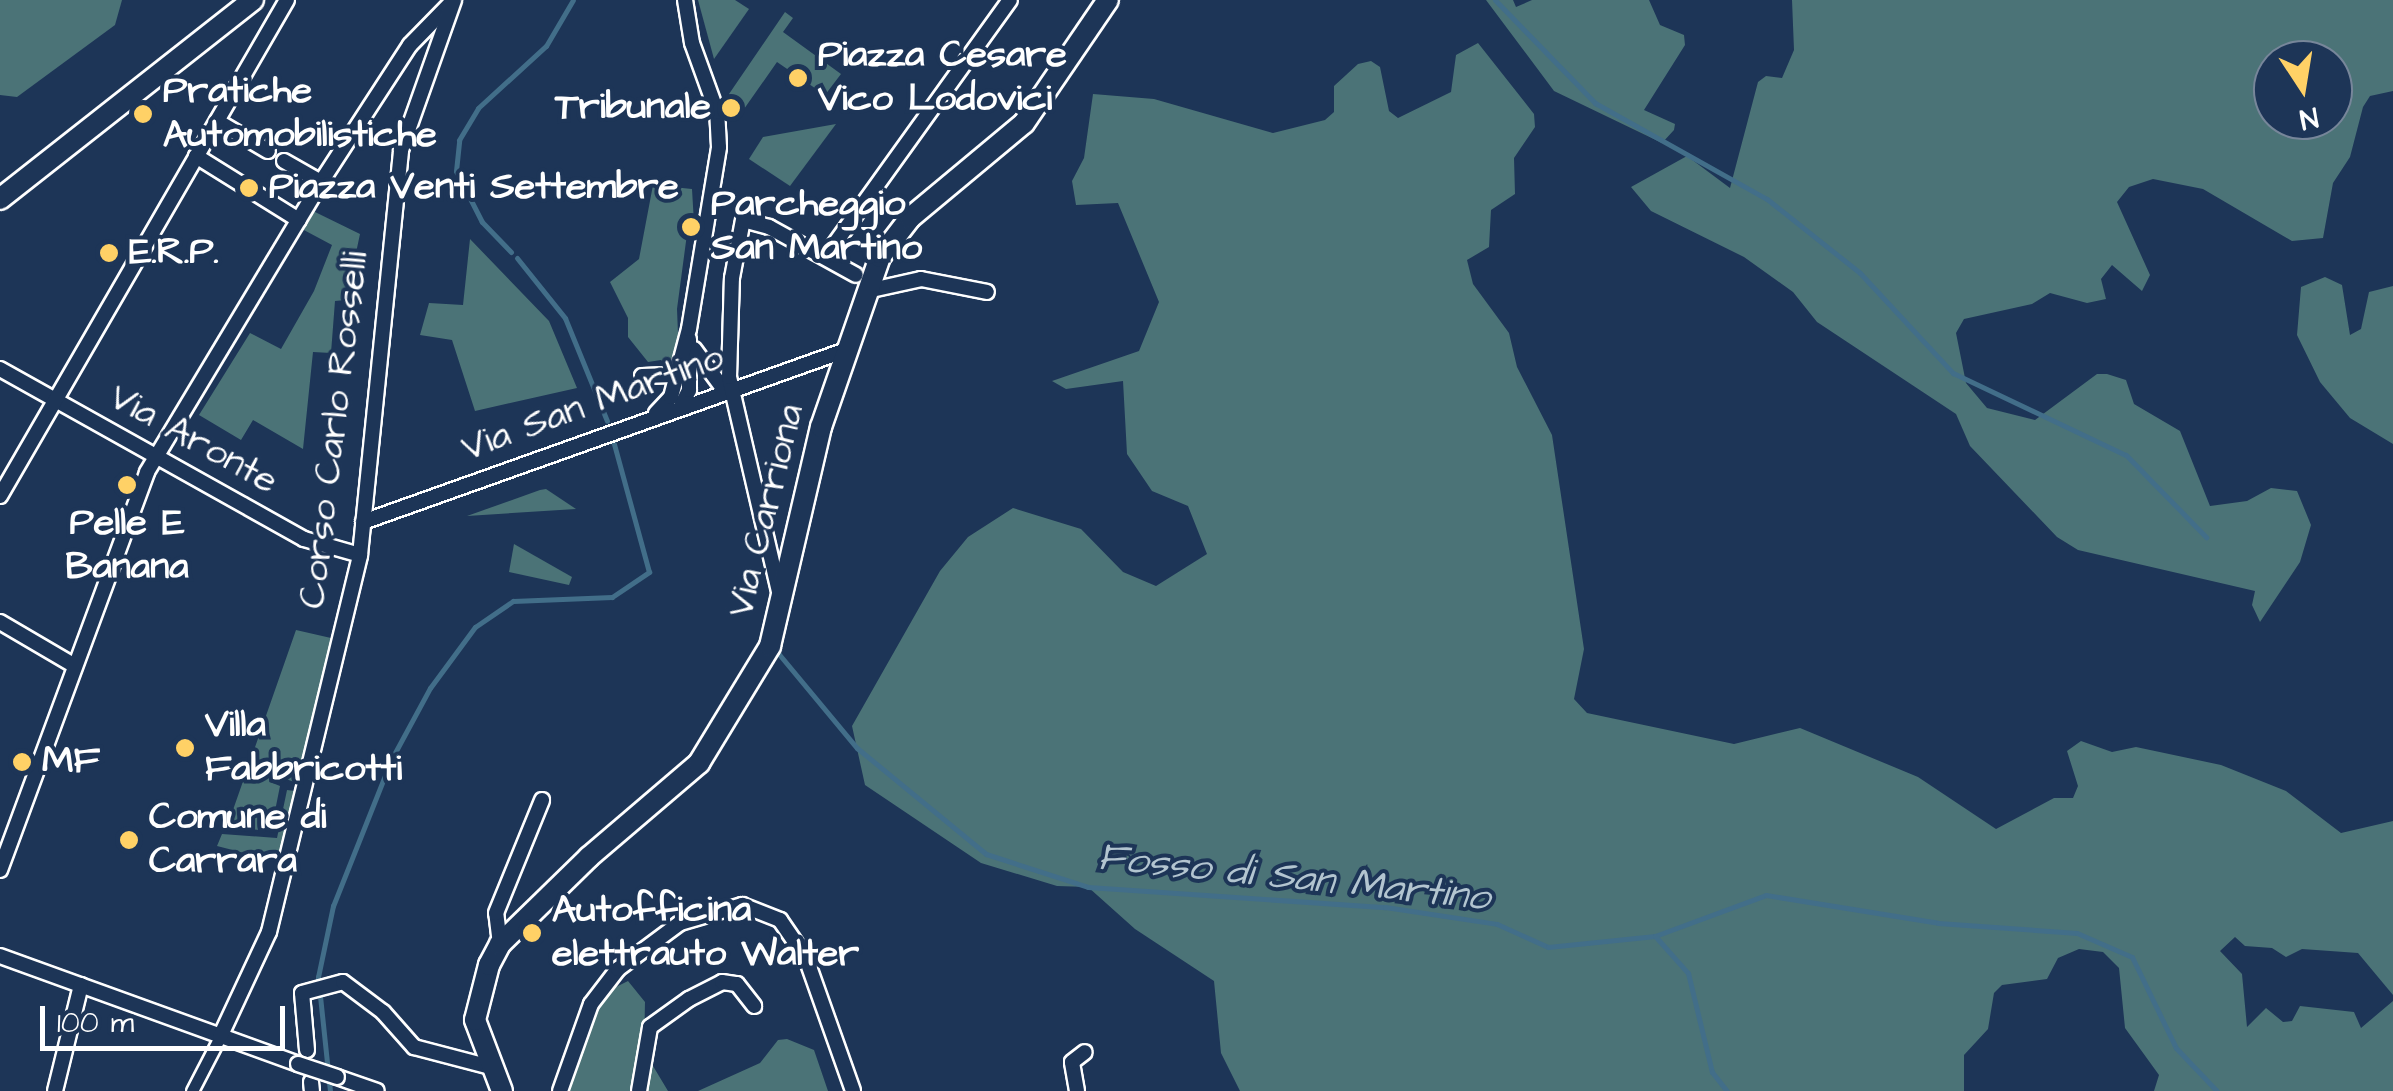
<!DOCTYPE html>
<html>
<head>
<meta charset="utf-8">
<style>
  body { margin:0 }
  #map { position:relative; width:2393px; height:1091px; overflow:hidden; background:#1d3557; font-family:"Architects Daughter",sans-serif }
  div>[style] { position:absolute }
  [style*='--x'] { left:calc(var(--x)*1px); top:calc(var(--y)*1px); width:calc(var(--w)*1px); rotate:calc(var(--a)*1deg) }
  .green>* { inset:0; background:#4b7377 }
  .stream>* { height:5px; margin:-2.5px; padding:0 2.5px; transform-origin:2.5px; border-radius:2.5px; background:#426e89 }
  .roads { filter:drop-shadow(2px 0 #fff) drop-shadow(-2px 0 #fff) drop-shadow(0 2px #fff) drop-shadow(0 -2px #fff) }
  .pedestrian>* { height:11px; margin:-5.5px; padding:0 5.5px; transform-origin:5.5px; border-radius:5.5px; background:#1d3557 }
  .minor>* { height:14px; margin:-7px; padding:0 7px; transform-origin:7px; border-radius:7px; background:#1d3557 }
  .secondary>* { height:20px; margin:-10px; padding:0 10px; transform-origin:10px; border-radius:10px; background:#1d3557 }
  .bridges { filter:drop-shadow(2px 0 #fff) drop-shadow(-2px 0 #fff) drop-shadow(0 2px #fff) drop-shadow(0 -2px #fff) }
  .minor-bridge>* { height:14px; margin:-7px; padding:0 7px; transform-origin:7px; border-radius:7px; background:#1d3557 }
  .dots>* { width:28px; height:28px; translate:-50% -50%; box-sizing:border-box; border:5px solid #1d3557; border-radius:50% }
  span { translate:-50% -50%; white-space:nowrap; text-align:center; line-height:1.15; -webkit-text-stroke:8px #1d3557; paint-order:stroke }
  .poi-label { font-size:38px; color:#fff; font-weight:700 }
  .left { translate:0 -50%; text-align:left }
  .right { translate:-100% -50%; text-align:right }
  .street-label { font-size:38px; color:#fff }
  .water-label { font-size:40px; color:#b3c5d0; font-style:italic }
  .north { position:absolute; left:2253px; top:40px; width:100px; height:100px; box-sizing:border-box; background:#1d3557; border:2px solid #77869a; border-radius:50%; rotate:168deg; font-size:28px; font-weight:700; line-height:40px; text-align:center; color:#fff }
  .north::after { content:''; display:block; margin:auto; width:35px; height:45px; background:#ffd166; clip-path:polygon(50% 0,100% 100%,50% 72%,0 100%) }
  .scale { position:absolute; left:40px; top:1006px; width:245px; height:45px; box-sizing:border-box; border:5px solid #fff; border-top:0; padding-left:12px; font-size:30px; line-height:35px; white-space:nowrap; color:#fff; -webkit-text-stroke:8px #1d3557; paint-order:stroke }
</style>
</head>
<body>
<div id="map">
  <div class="green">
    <div style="clip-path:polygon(0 0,122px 0,115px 25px,17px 97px,0 95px)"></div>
    <div style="clip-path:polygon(698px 0,735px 0,749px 9px,714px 59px)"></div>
    <div style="clip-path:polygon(1486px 0,1513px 0,1516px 7px,1532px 0,1649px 0,1660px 25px,1684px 35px,1685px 45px,1644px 110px,1675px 124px,1674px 130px,1662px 143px,1554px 91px)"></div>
    <div style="clip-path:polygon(evenodd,1792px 0,2393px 0,2393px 91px,2370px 96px,2363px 107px,2350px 157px,2333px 183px,2323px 238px,2292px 241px,2203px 189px,2153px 179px,2129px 187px,2117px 202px,2150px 275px,2142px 291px,2112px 265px,2101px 279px,2106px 299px,2087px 303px,2050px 293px,2032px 304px,1964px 319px,1956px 333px,1966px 383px,1987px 408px,2035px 420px,2097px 374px,2107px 374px,2126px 380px,2134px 404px,2180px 431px,2210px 506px,2247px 501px,2271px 488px,2297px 491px,2311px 525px,2300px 562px,2260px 622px,2252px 605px,2255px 591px,2078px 550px,2057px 537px,1970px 446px,1956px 414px,1817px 322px,1793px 292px,1744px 257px,1651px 211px,1631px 187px,1687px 156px,1730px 188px,1758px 82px,1766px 76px,1782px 78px,1794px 50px,1792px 0,2333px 60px,2333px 120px,2273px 120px,2273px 60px,2333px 60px)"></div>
    <div style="clip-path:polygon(785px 12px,793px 18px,783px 32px,841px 74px,825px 95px,777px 62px,737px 119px,729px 94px)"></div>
    <div style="clip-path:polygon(1478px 43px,1534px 114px,1535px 127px,1514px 158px,1515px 194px,1491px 210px,1489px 247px,1467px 260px,1473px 284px,1509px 333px,1517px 367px,1552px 435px,1584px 649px,1574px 699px,1587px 713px,1734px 744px,1800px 728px,1918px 777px,1996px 829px,2054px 798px,2073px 798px,2078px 786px,2067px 751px,2081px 741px,2112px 752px,2136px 747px,2221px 765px,2286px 791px,2341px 833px,2393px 821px,2393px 995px,2358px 953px,2302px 949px,2286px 957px,2272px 948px,2245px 946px,2235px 937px,2220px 951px,2242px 974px,2247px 1027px,2266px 1008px,2283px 1022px,2292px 1021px,2300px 1006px,2354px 1012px,2361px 1028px,2393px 1001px,2393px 1091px,2154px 1091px,2159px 1075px,2125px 1028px,2119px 968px,2103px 952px,2079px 949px,2058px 958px,2047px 979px,2002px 985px,1994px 993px,1988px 1029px,1964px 1055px,1964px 1091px,1240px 1091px,1221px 1053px,1214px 981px,1135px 929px,1088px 887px,1057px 886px,981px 863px,865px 785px,852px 726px,940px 571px,968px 537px,1013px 508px,1081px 529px,1123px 572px,1156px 586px,1207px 554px,1188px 506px,1152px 491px,1127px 454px,1123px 381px,1066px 389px,1052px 381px,1139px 351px,1159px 302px,1118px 203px,1076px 205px,1072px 181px,1084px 158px,1093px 94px,1154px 99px,1273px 133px,1325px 120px,1334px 112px,1334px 86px,1358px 64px,1371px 61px,1380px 67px,1389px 111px,1398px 118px,1451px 92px,1456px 55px)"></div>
    <div style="clip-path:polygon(836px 124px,790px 186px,749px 159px,763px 137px)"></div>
    <div style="clip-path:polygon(653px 185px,692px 189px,694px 223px,687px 234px,677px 309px,679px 358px,668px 368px,661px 360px,648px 362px,628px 337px,628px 318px,610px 282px,639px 259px)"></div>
    <div style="clip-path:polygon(313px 211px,360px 234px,346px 300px,335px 301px,331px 353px,313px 352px,303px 449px,253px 420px,241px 440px,199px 415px,250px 333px,281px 349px,314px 291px,332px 245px,302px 229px)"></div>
    <div style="clip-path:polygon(470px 239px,549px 321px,577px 388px,475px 411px,452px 340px,420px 335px,429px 303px,463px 305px)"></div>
    <div style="clip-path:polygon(2325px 277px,2342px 285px,2350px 335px,2361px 329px,2369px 292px,2393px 286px,2393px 444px,2350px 418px,2320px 382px,2297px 335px,2301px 287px)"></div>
    <div style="clip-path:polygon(546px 489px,576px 509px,467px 516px,540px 490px)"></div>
    <div style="clip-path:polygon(514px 544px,572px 577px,569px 585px,509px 572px)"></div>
    <div style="clip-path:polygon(296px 630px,331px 638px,297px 783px,272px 774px,270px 782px,280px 786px,271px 831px,227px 827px)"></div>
    <div style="clip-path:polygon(287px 790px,295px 791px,279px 862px,217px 846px,222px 834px,277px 838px)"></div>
    <div style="clip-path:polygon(628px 981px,645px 1002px,644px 1051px,668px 1091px,567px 1091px,592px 1016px,610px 990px)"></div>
    <div style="clip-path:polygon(787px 1039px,814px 1050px,828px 1091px,698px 1091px,760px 1063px,778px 1040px)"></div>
  </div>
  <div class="stream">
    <div style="--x:1495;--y:0;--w:144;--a:45.8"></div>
    <div style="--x:1595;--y:103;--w:197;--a:29.2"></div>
    <div style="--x:1767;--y:199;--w:119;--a:38.5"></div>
    <div style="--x:1860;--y:273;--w:137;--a:47.1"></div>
    <div style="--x:1953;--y:373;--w:191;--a:25.4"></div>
    <div style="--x:2126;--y:455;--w:115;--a:45.7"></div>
    <div style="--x:511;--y:252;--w:42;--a:-134"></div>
    <div style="--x:482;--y:222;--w:57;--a:-117"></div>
    <div style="--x:456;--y:171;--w:31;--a:-84"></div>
    <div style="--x:459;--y:140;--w:37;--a:-59"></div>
    <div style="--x:478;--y:108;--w:92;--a:-42.4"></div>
    <div style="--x:546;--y:46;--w:53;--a:-59.6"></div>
    <div style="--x:517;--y:258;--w:77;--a:51.3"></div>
    <div style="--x:565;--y:318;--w:111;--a:67.8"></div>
    <div style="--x:778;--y:653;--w:124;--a:50.3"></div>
    <div style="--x:857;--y:748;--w:167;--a:39.4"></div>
    <div style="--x:986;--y:854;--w:107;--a:17.9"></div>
    <div style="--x:1088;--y:887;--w:298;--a:3.9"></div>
    <div style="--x:1385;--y:907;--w:113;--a:8.6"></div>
    <div style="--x:1497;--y:924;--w:56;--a:24.3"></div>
    <div style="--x:1548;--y:947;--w:108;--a:-5.9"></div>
    <div style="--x:1655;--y:936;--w:118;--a:-20.3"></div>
    <div style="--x:1766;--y:895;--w:174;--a:9.2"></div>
    <div style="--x:1938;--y:923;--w:139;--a:4.1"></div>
    <div style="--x:2077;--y:933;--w:60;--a:23.6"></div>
    <div style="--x:2132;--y:957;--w:101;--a:64.2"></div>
    <div style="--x:2176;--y:1048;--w:59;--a:46.4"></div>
    <div style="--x:1655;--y:936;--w:50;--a:48.3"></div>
    <div style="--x:1688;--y:973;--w:102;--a:76.4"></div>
    <div style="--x:1712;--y:1072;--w:24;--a:52"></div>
    <div style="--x:330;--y:1091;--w:115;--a:-96"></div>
    <div style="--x:318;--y:977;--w:73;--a:-78.1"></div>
    <div style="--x:333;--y:906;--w:157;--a:-68.3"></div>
    <div style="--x:391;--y:760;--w:82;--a:-61.6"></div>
    <div style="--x:430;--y:688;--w:76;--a:-53.6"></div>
    <div style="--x:475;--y:627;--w:46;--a:-34.4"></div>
    <div style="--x:513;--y:601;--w:99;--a:-2.3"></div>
    <div style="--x:612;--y:597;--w:45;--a:-34"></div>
    <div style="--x:649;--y:572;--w:133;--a:-105.3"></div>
  </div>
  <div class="roads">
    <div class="pedestrian">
      <div style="--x:192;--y:1091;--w:61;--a:-62.6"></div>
    </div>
    <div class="minor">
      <div style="--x:217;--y:121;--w:59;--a:30.5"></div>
      <div style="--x:196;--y:156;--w:121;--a:31.9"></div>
      <div style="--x:284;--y:161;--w:43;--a:29.6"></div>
      <div style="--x:826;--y:256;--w:315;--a:-54.3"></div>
      <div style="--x:867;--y:291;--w:55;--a:-12.5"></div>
      <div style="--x:921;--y:279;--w:67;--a:11.1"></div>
      <div style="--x:694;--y:349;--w:52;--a:53.6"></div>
      <div style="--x:0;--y:369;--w:348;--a:29.2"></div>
      <div style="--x:304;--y:539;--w:58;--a:15.9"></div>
      <div style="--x:642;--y:376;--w:32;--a:-2"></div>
      <div style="--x:681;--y:406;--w:18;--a:-63"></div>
      <div style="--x:689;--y:390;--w:51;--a:-90"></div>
      <div style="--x:656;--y:413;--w:22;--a:-47"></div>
      <div style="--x:671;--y:397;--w:70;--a:-75.2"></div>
      <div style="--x:689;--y:329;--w:184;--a:-80.6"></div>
      <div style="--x:719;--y:147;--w:35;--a:-93"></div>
      <div style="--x:717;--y:112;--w:73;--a:-109.9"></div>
      <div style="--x:692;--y:43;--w:44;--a:-99.2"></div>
      <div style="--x:0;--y:496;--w:573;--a:-59.95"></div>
      <div style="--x:363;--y:522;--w:513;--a:-19.6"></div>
      <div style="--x:780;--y:596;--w:225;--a:-103.1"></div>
      <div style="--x:729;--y:377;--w:99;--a:-88.3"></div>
      <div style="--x:732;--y:278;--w:59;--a:-79.3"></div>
      <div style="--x:743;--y:220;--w:27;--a:15"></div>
      <div style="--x:769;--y:227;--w:99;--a:28.9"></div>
      <div style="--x:0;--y:622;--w:87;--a:30.4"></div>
      <div style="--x:0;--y:870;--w:424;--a:-69.7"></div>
      <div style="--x:147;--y:472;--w:338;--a:-59"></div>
      <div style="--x:321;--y:182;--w:163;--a:-57"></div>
      <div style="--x:410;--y:45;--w:57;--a:-45.7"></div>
      <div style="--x:500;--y:944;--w:31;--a:-97"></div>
      <div style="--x:496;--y:913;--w:122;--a:-67.8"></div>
      <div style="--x:0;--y:956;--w:317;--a:19.9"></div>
      <div style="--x:220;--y:1037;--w:116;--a:-65"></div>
      <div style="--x:269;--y:932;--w:388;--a:-76.4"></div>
      <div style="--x:360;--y:555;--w:407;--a:-84.2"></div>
      <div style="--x:401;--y:150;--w:159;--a:-70.5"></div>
      <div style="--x:307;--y:1050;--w:57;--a:-95"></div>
      <div style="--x:302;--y:993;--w:42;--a:-15"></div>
      <div style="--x:343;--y:982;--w:50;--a:36.9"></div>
      <div style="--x:383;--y:1012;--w:47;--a:48.5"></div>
      <div style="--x:414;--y:1047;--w:80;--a:14.6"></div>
      <div style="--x:337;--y:1077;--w:42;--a:19.3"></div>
      <div style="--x:311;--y:1082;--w:9;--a:84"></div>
      <div style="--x:55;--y:1091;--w:109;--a:-76.2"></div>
      <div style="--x:560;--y:1091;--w:92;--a:-70.4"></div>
      <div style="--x:591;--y:1004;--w:44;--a:-52.4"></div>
      <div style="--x:618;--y:969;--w:77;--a:-36.6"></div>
      <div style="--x:680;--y:923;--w:65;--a:-16.2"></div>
      <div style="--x:742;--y:905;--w:41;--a:21.5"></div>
      <div style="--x:780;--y:920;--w:46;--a:55.6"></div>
      <div style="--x:806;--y:958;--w:141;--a:70.5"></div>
      <div style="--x:639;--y:1091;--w:65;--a:-80.2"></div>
      <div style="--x:650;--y:1027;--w:48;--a:-35.7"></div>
      <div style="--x:689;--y:999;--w:37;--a:-27"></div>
      <div style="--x:722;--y:982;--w:15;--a:8"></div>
      <div style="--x:737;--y:984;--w:28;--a:52"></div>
      <div style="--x:1077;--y:1091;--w:29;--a:-100"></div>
      <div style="--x:1072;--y:1062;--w:16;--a:-38"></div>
    </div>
    <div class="secondary">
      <div style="--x:0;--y:199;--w:322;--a:-38.2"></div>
      <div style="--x:502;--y:1091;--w:76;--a:-110.8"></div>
      <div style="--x:475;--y:1020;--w:57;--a:-75.7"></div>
      <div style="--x:489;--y:965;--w:24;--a:-62"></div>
      <div style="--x:500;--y:944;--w:124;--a:-44.3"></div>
      <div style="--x:589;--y:857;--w:145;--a:-40.5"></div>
      <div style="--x:699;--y:763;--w:137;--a:-58.7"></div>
      <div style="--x:770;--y:646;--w:225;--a:-76.9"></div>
      <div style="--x:821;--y:427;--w:180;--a:-70.9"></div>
      <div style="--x:880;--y:257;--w:49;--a:-52.4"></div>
      <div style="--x:910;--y:218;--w:148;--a:-39.8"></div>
      <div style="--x:1024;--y:123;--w:149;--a:-55.7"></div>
    </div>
  </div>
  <div class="bridges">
    <div class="minor-bridge">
      <div style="--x:298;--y:1064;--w:41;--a:18.4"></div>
    </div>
  </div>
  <div class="dots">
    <div style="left:798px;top:78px;background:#ffd166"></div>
    <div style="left:731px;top:108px;background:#ffd166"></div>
    <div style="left:143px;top:114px;background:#ffd166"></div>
    <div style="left:249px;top:188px;background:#ffd166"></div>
    <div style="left:691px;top:227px;background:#ffd166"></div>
    <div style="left:109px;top:253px;background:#ffd166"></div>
    <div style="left:127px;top:485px;background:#ffd166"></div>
    <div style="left:185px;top:748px;background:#ffd166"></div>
    <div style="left:22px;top:762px;background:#ffd166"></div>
    <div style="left:129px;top:840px;background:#ffd166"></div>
    <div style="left:532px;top:933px;background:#ffd166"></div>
  </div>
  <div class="poi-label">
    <span class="left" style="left:818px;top:78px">Piazza Cesare<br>Vico Lodovici</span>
    <span class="left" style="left:163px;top:114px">Pratiche<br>Automobilistiche</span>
    <span class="right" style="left:711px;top:108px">Tribunale</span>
    <span class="left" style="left:269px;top:188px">Piazza Venti Settembre</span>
    <span class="left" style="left:711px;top:227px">Parcheggio<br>San Martino</span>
    <span class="left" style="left:129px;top:253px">E.R.P.</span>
    <span style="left:127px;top:546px">Pelle E<br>Banana</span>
    <span class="left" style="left:205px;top:748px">Villa<br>Fabbricotti</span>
    <span class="left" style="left:42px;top:762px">MF</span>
    <span class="left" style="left:149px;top:840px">Comune di<br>Carrara</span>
    <span class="left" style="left:552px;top:933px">Autofficina<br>elettrauto Walter</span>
  </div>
  <div class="street-label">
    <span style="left:593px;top:404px;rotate:-20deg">Via San Martino</span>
    <span style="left:335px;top:430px;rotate:-83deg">Corso Carlo Rosselli</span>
    <span style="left:193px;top:440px;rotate:29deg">Via Aronte</span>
    <span style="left:767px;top:511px;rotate:-76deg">Via Carriona</span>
  </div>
  <div class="water-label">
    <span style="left:1294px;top:878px;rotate:6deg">Fosso di San Martino</span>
  </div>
  <div class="north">N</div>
  <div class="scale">100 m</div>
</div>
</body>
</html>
